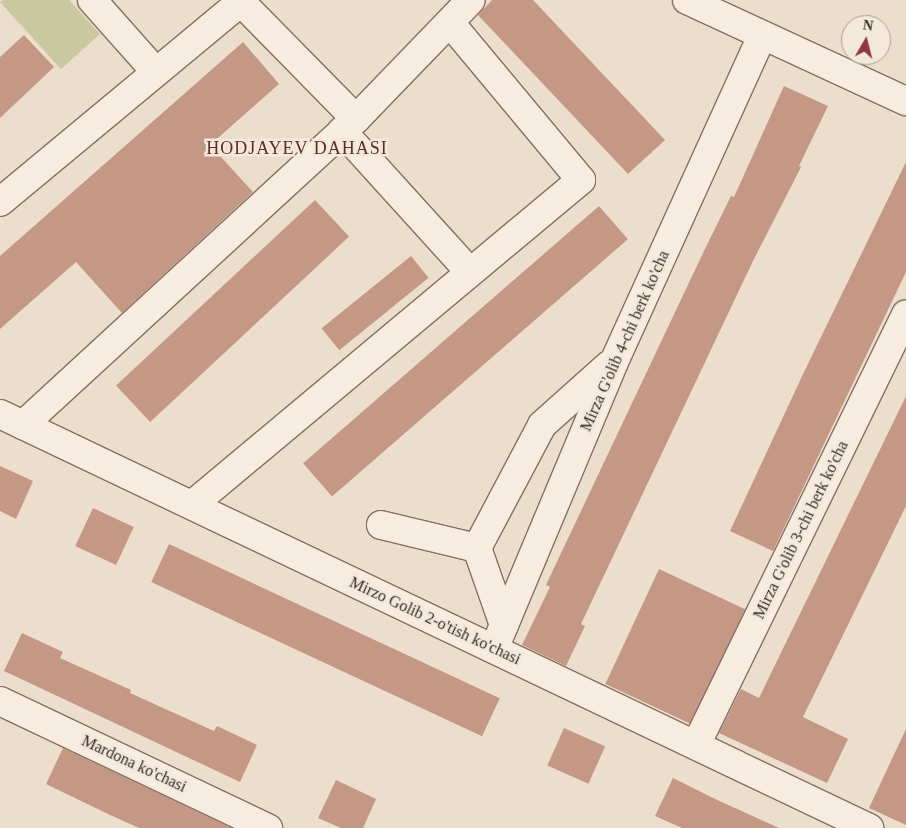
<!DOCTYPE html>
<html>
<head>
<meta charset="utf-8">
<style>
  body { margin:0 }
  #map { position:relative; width:906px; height:828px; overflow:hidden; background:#ebdecc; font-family:Georgia,serif }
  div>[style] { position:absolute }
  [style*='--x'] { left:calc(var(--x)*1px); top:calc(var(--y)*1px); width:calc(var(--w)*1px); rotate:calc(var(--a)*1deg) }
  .green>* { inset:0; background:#c8c8a1 }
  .building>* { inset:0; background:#c59886; transform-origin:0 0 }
  .roads { filter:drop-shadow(1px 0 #877062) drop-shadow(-1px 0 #877062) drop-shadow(0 1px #877062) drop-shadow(0 -1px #877062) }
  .minor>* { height:28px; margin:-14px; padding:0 14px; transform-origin:14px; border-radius:14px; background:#f6ecdf }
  span { translate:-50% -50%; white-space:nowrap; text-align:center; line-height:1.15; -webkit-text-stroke:5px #f3e9db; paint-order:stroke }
  .street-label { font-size:16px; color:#392b23 }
  .neighbourhood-label { font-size:18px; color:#612c27; letter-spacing:1px }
  .north { position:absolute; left:841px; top:15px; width:50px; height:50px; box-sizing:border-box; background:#f3e9db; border:1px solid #a99d91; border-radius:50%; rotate:8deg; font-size:14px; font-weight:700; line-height:20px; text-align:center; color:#392b23 }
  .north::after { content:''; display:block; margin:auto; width:18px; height:22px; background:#8f3844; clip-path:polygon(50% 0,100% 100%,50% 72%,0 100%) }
</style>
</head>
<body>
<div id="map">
  <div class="green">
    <div style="clip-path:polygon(3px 0,69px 0,100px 34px,61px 69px,0 2px)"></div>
  </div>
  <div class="building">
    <div style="clip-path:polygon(492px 0,533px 0,665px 140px,628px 174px,478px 15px)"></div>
    <div style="clip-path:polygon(24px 35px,54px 67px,0 118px,0 57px)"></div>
    <div style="clip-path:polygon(243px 42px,279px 84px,210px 145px,253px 192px,122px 313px,76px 262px,0 329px,0 256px)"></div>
    <div style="clip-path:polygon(784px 86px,828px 106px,799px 166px,801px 167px,753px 261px,581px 624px,585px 626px,566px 666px,522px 645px,550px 587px,546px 585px,703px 253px,731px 196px,734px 197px)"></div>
    <div style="clip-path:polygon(906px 162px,906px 272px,773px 551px,730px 531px,804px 372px)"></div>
    <div style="left:315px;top:200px;width:50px;height:272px;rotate:47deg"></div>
    <div style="left:599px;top:206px;width:44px;height:392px;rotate:49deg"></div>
    <div style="left:411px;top:256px;width:28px;height:115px;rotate:51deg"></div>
    <div style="clip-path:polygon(906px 396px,906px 506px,803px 717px,848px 739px,827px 783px,719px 733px,741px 689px,759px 698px)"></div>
    <div style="clip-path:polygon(0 466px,33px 481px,16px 519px,0 511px)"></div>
    <div style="left:93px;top:508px;width:45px;height:42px;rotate:25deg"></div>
    <div style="left:169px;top:544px;width:365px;height:42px;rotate:25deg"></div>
    <div style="left:659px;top:569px;width:95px;height:127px;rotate:25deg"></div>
    <div style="clip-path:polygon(22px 633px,63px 652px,60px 658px,131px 690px,130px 693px,214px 731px,217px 726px,257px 745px,240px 782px,4px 671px)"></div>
    <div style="left:564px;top:728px;width:45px;height:41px;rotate:24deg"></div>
    <div style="clip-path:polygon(906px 729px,906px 825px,869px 808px)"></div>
    <div style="clip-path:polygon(63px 748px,232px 828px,139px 828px,108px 814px,46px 784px)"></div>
    <div style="clip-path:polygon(673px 778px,713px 798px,779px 828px,682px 828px,655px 816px)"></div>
    <div style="clip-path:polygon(336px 780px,376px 799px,363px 828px,341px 828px,318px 818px)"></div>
  </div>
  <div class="roads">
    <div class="minor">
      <div style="--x:92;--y:0;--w:96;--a:48.4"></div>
      <div style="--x:239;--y:0;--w:167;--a:45.5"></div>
      <div style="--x:687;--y:0;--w:241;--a:24.8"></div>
      <div style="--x:342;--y:131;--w:190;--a:47.8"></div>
      <div style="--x:0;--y:202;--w:313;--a:-39.7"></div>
      <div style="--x:0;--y:414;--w:963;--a:25.47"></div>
      <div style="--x:23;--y:425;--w:452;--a:-42.6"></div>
      <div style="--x:356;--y:119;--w:165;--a:-46"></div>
      <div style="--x:192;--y:505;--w:507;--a:-39.88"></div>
      <div style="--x:581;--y:180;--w:204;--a:-129.8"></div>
      <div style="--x:381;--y:525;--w:99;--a:13.5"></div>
      <div style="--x:504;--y:625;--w:82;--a:-109.3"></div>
      <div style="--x:477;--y:548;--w:139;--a:-62.1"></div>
      <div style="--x:542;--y:425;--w:90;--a:-41.8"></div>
      <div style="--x:494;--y:649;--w:311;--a:-67.3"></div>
      <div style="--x:614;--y:362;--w:358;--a:-65.6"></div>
      <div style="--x:0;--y:701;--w:297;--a:25.4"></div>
      <div style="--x:696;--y:745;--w:479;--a:-64"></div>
    </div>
  </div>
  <div class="street-label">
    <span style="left:625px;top:341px;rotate:-66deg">Mirza G'olib 4-chi berk ko'cha</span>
    <span style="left:801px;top:530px;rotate:-64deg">Mirza G'olib 3-chi berk ko'cha</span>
    <span style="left:435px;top:621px;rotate:25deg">Mirzo Golib 2-o'tish ko'chasi</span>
    <span style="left:134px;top:764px;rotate:25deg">Mardona ko'chasi</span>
  </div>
  <div class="neighbourhood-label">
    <span style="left:297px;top:148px">HODJAYEV DAHASI</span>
  </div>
  <div class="north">N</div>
</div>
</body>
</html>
